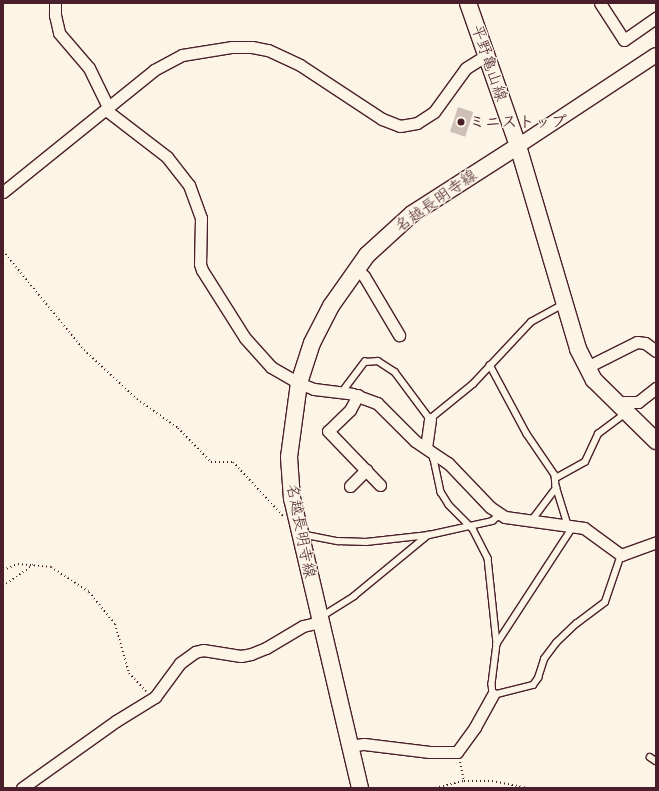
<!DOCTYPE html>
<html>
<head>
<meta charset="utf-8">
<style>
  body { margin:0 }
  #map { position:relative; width:659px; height:791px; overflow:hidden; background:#fcf5e5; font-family:Caveat,"Klee One",sans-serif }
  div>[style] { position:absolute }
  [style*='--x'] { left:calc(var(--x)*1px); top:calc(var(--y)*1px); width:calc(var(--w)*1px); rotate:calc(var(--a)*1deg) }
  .building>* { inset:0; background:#cfc0b7; transform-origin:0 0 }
  .path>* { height:2px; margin-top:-1px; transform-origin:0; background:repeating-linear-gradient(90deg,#4a1f2b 0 1px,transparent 0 4px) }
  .roads { filter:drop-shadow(1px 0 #4a1f2b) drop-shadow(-1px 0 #4a1f2b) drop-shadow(0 1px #4a1f2b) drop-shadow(0 -1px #4a1f2b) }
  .service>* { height:5.5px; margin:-2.75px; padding:0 2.75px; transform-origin:2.75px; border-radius:2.75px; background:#fcf5e5 }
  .minor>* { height:11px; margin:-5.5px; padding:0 5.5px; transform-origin:5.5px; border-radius:5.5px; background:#fcf5e5 }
  .tertiary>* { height:14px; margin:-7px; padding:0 7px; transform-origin:7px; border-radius:7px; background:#fcf5e5 }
  .secondary>* { height:16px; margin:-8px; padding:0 8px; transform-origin:8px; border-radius:8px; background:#fcf5e5 }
  .dots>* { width:11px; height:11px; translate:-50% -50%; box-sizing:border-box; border:2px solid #fcf5e5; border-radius:50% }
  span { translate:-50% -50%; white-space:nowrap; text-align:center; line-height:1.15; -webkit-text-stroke:3px #fcf5e5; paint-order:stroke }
  .street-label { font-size:16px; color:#4a1f2b }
  .poi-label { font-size:16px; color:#4a1f2b; font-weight:700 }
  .left { translate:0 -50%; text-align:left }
  .frame { position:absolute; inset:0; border:4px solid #4a1f2b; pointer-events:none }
</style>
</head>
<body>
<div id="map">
  <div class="building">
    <div style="left:458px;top:107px;width:16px;height:26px;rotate:18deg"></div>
  </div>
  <div class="path">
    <div style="--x:3;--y:251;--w:128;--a:50.7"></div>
    <div style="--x:84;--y:350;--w:72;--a:42.8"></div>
    <div style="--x:137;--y:399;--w:50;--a:35.3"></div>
    <div style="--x:178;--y:428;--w:47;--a:45.9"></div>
    <div style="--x:211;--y:462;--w:22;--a:0"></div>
    <div style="--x:233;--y:462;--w:74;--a:47.2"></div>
    <div style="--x:3;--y:570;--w:16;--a:-22"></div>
    <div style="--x:18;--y:564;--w:33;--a:5"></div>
    <div style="--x:51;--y:567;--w:45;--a:33.3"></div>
    <div style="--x:89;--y:592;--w:41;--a:50.9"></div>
    <div style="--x:115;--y:624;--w:51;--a:74.1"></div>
    <div style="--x:129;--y:673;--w:25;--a:47"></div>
    <div style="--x:3;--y:586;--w:37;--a:-35"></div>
    <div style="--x:460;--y:762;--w:19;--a:78"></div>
    <div style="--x:435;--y:788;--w:30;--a:-14"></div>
    <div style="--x:464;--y:781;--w:28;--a:0"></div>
    <div style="--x:492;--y:781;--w:36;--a:11"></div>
    <div style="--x:568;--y:788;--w:9;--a:0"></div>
  </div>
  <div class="roads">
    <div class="service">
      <div style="--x:490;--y:365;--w:78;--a:61.8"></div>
      <div style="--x:527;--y:434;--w:50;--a:55.7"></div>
      <div style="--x:555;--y:475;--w:11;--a:85"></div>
      <div style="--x:556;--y:486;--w:41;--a:72.9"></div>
      <div style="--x:342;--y:392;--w:38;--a:-53"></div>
      <div style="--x:365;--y:362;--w:13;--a:-4"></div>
      <div style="--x:378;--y:361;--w:20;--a:33"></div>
      <div style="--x:395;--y:372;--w:59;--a:53.3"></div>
      <div style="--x:430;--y:419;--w:55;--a:-39.1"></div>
      <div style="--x:473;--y:384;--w:85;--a:-46.9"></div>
      <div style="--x:531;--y:322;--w:37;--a:-29"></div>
      <div style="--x:437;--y:455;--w:5;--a:127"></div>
      <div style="--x:434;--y:459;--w:34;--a:78"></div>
      <div style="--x:441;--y:492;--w:15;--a:58"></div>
      <div style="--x:449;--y:505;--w:34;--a:45"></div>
      <div style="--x:473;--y:529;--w:33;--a:63"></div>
      <div style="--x:488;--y:558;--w:86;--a:84"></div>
      <div style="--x:556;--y:478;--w:33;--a:-29"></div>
      <div style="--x:585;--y:462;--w:31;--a:-65"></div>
      <div style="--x:598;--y:434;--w:35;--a:-37"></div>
      <div style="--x:532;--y:520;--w:40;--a:-53"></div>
      <div style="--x:574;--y:526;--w:141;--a:123.1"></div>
      <div style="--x:497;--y:644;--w:40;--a:97.1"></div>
      <div style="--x:492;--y:684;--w:11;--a:85"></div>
      <div style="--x:493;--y:695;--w:41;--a:-14"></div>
      <div style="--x:533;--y:685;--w:9;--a:-54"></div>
      <div style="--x:538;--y:678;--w:20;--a:-72"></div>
      <div style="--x:544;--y:659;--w:20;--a:-53"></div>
      <div style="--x:556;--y:643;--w:28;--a:-44"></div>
      <div style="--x:576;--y:624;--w:36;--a:-37"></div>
      <div style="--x:605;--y:602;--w:50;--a:-71.2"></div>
      <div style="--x:301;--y:534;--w:38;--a:11"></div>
      <div style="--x:338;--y:541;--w:28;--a:2"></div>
      <div style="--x:366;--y:542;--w:63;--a:-6.3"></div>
      <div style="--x:429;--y:535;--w:65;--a:-12.5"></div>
      <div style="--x:492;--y:521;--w:10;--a:-37"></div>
      <div style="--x:321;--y:617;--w:39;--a:-32"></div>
      <div style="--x:354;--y:596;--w:96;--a:-39.5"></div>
      <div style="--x:650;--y:757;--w:7;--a:34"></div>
    </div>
    <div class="minor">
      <div style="--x:55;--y:3;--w:12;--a:90"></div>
      <div style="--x:55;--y:15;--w:18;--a:77"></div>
      <div style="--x:59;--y:33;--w:46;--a:49.4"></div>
      <div style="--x:89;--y:68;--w:43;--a:64"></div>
      <div style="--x:600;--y:3;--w:44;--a:57"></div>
      <div style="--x:624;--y:40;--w:39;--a:-35"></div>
      <div style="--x:106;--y:110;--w:77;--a:37.6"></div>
      <div style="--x:167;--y:157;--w:36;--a:52"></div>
      <div style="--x:189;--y:185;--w:35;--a:70"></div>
      <div style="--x:201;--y:218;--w:46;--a:91.2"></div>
      <div style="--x:200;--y:264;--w:6;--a:72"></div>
      <div style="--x:202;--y:270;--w:80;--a:57.7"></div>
      <div style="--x:245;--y:338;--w:39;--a:48"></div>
      <div style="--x:271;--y:367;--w:32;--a:30"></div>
      <div style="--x:299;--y:383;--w:16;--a:22"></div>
      <div style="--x:314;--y:389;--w:38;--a:7"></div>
      <div style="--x:352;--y:394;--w:27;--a:20"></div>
      <div style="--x:377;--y:403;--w:54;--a:45"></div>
      <div style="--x:415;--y:441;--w:40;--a:34"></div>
      <div style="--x:448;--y:463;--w:61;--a:46.3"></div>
      <div style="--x:490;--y:507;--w:18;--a:34"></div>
      <div style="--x:505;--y:517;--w:80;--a:7.9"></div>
      <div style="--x:584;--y:528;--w:46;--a:36.1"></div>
      <div style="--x:621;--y:555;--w:37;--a:-20"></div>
      <div style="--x:3;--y:192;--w:194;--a:-38.9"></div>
      <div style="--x:154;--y:70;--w:32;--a:-28"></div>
      <div style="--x:182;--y:55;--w:51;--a:-9.1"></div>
      <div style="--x:232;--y:47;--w:20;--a:0"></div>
      <div style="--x:252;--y:47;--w:16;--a:11"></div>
      <div style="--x:268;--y:50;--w:35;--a:25"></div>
      <div style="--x:300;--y:65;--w:98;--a:33.4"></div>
      <div style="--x:382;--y:119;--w:19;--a:21"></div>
      <div style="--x:400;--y:126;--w:17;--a:-10"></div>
      <div style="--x:417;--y:123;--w:20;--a:-33"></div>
      <div style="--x:434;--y:112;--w:54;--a:-54"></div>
      <div style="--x:466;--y:68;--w:25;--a:-32"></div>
      <div style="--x:357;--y:269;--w:10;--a:45"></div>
      <div style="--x:364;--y:276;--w:69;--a:59.3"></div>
      <div style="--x:587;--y:367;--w:56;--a:-26.6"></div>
      <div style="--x:637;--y:342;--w:8;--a:7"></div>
      <div style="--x:645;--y:343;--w:14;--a:36"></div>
      <div style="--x:358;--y:395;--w:17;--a:118"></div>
      <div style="--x:350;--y:410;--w:30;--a:136"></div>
      <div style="--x:328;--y:431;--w:75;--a:46.1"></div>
      <div style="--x:614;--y:402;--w:24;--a:0"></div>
      <div style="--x:638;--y:402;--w:23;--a:-38"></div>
      <div style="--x:426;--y:448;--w:29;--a:-82"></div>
      <div style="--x:350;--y:486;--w:23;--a:-45"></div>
      <div style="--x:349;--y:746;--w:15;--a:-8"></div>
      <div style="--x:364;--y:744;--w:66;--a:6.9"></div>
      <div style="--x:430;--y:752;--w:27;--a:0"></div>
      <div style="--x:457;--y:752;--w:31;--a:-54"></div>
      <div style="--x:475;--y:727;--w:37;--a:-61"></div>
      <div style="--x:22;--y:788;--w:115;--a:-35.5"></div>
      <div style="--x:116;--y:721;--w:46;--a:-31.6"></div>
      <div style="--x:155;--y:697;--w:42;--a:-53.7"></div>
      <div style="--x:180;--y:663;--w:19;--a:-36"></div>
      <div style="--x:195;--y:652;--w:8;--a:-14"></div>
      <div style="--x:203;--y:650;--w:38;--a:9"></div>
      <div style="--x:241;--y:656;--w:10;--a:-11"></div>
      <div style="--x:251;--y:654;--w:16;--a:-22"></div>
      <div style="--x:266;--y:648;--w:43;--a:-30.7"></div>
      <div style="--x:303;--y:626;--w:17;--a:-13"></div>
    </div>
    <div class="tertiary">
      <div style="--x:518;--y:146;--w:165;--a:-33.4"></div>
    </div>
    <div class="secondary">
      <div style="--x:468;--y:3;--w:151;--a:70.7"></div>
      <div style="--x:518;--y:146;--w:212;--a:73.5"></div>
      <div style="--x:578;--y:349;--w:35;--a:63"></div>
      <div style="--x:594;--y:380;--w:87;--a:44.5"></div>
      <div style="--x:360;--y:788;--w:297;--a:-103.2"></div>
      <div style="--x:292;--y:499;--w:42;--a:-94.1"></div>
      <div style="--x:289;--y:457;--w:75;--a:-82.3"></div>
      <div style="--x:299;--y:383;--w:42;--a:-72"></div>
      <div style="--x:312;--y:343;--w:42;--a:-62.8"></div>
      <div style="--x:331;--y:306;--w:62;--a:-54.8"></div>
      <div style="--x:367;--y:255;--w:61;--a:-42.3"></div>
      <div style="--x:412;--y:214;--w:126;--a:-32.7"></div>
    </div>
  </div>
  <div class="dots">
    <div style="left:461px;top:122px;background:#4a1f2b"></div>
  </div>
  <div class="street-label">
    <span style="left:489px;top:63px;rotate:71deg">平野亀山線</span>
    <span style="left:436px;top:201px;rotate:-35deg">名越長明寺線</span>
    <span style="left:301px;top:531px;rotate:79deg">名越長明寺線</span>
  </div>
  <div class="poi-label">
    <span class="left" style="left:469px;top:122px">ミニストップ</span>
  </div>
  <div class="frame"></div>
</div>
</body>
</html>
